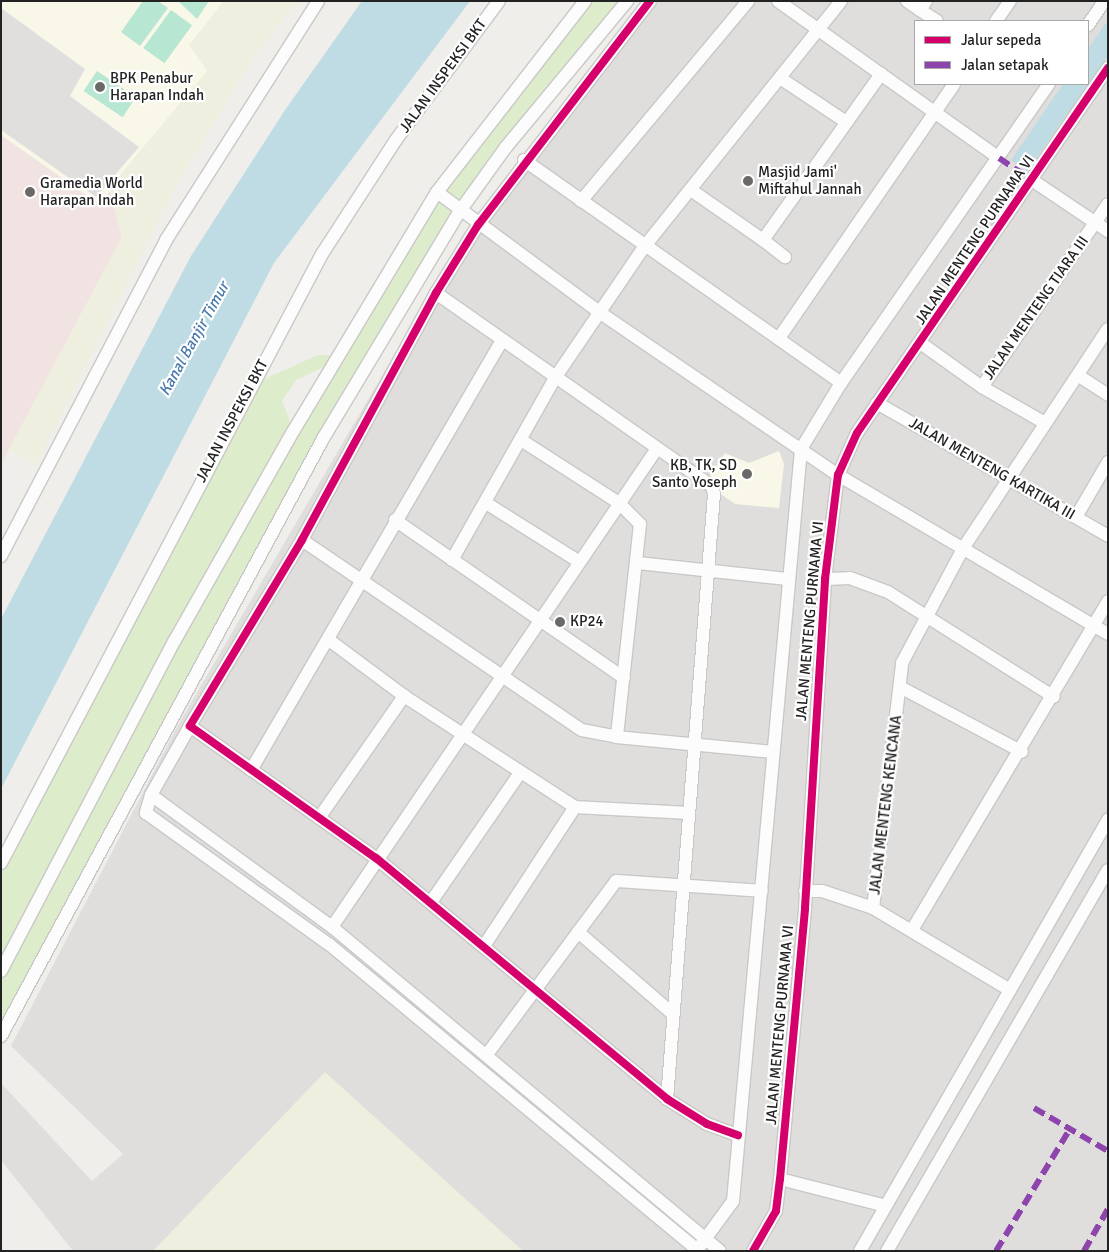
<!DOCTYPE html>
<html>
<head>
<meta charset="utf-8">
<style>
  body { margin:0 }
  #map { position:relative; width:1109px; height:1252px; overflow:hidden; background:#f0eeeb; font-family:Signika,sans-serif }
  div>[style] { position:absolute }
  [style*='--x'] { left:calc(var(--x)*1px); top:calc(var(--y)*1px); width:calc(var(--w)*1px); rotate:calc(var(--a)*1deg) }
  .residential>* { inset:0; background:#dfdedc }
  .commercial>* { inset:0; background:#f1e3e1 }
  .education>* { inset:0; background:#f8f7e8 }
  .farmland>* { inset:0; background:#efefdf }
  .grass>* { inset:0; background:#ddeccb }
  .pitch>* { inset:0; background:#b7e6d2; transform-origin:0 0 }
  .parking>* { inset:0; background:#e0dfde }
  .water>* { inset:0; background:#bfdbe3 }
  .roads { filter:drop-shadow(1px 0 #c9c8c7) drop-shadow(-1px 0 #c9c8c7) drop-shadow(0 1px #c9c8c7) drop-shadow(0 -1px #c9c8c7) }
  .minor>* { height:12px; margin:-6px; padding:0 6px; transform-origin:6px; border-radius:6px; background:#fdfcfc }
  .quiet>* { height:6px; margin-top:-3px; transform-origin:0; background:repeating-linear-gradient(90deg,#8e44ad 0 12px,transparent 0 18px) }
  .cycleway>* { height:8px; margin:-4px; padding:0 4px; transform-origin:4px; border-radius:4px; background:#d6006c }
  .dots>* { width:14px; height:14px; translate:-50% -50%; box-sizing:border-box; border:2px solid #fff; border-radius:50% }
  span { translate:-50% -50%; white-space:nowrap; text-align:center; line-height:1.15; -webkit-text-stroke:4.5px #fff; paint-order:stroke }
  .street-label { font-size:15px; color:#222 }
  .poi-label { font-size:15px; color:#222 }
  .left { translate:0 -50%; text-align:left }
  .right { translate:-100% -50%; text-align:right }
  .water-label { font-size:16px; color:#4a7aab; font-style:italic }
  .frame { position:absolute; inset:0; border:2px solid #222; pointer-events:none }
  .legend { position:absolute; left:914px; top:20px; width:175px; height:65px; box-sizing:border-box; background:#fff; border:1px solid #a7a7a7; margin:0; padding:6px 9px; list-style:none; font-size:15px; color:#222 }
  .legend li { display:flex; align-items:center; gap:10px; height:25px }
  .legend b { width:25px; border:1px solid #a7a7a7 }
</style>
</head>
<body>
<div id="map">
  <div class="residential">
    <div style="clip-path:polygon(evenodd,644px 1px,1108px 1px,1108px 1251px,73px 1251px,1px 1160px,1px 1083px,92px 1181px,123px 1154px,11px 1046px,178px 725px,470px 225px,644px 1px,915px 21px,1088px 21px,1088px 84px,915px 84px,915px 21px)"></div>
  </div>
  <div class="commercial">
    <div style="clip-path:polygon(1px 1px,224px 1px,213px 10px,109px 188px,122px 237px,1px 465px)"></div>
  </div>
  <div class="education">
    <div style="clip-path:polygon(1px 1px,223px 1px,195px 45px,217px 65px,99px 204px,1px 135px)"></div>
    <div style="clip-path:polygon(779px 451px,784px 464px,779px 508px,735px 504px,705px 483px,725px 453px,749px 463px)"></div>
  </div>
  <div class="farmland">
    <div style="clip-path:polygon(224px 1px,298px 1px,254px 57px,173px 191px,35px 466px,9px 449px,122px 237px,109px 188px,207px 71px,189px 45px)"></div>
    <div style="clip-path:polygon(325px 1072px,523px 1251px,153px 1251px)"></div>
  </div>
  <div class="grass">
    <div style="clip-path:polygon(585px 1px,627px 1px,506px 147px,324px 437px,1px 1039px,1px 865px,251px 385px,318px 355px,329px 355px,335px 362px,296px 380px,282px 401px,294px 430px,473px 143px)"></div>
  </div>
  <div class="pitch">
    <div style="clip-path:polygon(143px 1px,158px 1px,168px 8px,140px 46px,121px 32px)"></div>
    <div style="clip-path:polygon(178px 1px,209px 1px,197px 19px)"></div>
    <div style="left:171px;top:10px;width:26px;height:47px;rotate:36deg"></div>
    <div style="left:97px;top:71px;width:47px;height:24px;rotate:34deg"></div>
  </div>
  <div class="parking">
    <div style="clip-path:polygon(1px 8px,85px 69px,70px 96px,139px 147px,96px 197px,1px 130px)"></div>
  </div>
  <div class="water">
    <div style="clip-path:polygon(362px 1px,470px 1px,274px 263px,1px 789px,1px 619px,191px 256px,285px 110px)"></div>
    <div style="clip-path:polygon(1108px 20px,1108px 56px,1027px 171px,1011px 160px,1063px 84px,1088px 84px,1088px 49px)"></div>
  </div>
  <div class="roads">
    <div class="minor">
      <div style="--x:650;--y:1;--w:282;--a:127.5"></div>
      <div style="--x:478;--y:225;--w:80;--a:121.7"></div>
      <div style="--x:436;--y:293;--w:281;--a:118.5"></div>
      <div style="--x:302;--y:540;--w:217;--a:121.1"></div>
      <div style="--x:190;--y:726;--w:228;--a:35.4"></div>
      <div style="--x:376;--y:858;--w:378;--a:39.6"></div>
      <div style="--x:667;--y:1099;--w:47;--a:32"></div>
      <div style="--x:707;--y:1124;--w:33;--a:20"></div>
      <div style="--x:778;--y:1;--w:271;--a:35.4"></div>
      <div style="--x:907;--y:1;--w:16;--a:35"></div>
      <div style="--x:920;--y:10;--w:11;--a:-56"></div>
      <div style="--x:920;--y:10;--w:20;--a:33"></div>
      <div style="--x:996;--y:21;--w:24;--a:-55"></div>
      <div style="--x:1088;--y:25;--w:29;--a:-56"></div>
      <div style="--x:780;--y:78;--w:79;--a:33.7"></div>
      <div style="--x:524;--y:160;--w:388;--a:35.1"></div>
      <div style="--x:1032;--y:180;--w:92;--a:33.9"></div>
      <div style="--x:691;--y:190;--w:88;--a:34.8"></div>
      <div style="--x:763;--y:240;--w:204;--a:-54.6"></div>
      <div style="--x:437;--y:192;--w:205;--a:36.5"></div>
      <div style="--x:602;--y:314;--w:286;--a:34.3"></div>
      <div style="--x:838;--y:475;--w:313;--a:30.5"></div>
      <div style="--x:581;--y:201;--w:261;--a:-50.1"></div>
      <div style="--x:763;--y:240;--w:28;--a:38"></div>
      <div style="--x:436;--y:293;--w:337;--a:35"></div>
      <div style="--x:712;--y:486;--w:8;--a:76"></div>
      <div style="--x:714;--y:494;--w:607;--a:94.44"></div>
      <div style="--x:779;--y:338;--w:308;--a:-55.4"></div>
      <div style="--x:922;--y:344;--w:74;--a:35.6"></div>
      <div style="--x:982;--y:387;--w:73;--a:29.7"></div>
      <div style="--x:1079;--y:376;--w:35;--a:33"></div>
      <div style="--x:982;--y:387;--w:222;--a:-55.5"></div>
      <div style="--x:877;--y:403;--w:267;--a:29.9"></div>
      <div style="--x:521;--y:440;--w:117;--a:32.7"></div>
      <div style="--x:619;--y:503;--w:30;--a:45"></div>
      <div style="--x:640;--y:524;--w:214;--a:96.2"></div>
      <div style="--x:486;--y:503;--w:109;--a:32.2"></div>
      <div style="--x:1076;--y:517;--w:64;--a:-59.8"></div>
      <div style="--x:395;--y:520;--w:278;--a:34.6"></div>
      <div style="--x:302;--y:540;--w:338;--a:34.2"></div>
      <div style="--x:582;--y:730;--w:36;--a:11"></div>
      <div style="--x:617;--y:737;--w:156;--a:5.5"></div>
      <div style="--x:1;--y:556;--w:356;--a:-62.4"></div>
      <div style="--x:166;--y:240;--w:283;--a:-57.5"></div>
      <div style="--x:452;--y:560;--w:209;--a:-60.5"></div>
      <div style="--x:555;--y:378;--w:158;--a:-55.8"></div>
      <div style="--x:644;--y:247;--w:315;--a:-51.3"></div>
      <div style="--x:638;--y:563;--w:150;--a:6.1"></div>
      <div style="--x:825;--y:579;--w:25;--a:-2"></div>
      <div style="--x:850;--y:578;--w:40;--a:20.2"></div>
      <div style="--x:888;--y:592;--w:196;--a:32.3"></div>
      <div style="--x:329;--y:640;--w:94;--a:36.7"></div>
      <div style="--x:404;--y:696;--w:204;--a:33"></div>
      <div style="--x:575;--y:807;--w:114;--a:3"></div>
      <div style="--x:900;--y:687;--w:138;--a:28"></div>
      <div style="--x:190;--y:726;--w:79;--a:119.5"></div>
      <div style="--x:151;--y:795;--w:19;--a:106"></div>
      <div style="--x:146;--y:813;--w:226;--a:35.7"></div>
      <div style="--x:330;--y:945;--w:479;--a:39.7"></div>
      <div style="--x:251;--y:770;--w:497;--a:-59.7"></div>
      <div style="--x:151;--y:795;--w:224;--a:36.1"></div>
      <div style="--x:332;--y:927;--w:505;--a:39.86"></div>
      <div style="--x:319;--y:818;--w:149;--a:-55.1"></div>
      <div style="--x:1;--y:863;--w:688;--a:-62.21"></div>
      <div style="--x:322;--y:254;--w:135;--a:-57.1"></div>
      <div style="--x:395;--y:141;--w:174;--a:-53.4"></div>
      <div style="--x:805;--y:891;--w:17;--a:0"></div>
      <div style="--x:822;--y:891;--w:54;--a:18.4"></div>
      <div style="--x:431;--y:902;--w:157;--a:-55.4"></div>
      <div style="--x:332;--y:927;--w:577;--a:-55.81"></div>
      <div style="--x:912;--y:930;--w:383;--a:-59.2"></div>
      <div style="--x:578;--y:932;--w:125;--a:40.8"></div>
      <div style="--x:484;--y:946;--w:166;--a:-56.8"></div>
      <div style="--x:1;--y:971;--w:374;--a:-62.3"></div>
      <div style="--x:175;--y:640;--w:241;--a:-60.5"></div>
      <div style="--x:294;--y:430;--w:278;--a:-59"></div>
      <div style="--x:437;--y:192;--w:242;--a:-52.2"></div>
      <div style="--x:1010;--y:990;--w:160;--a:-149.1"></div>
      <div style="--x:873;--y:908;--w:247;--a:-83.2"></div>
      <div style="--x:902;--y:663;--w:132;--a:-61.9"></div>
      <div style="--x:964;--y:547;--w:261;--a:-56.6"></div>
      <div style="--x:1;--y:1036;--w:681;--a:-61.67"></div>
      <div style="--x:324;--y:437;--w:264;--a:-59"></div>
      <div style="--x:460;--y:211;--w:79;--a:-54.3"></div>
      <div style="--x:506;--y:147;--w:190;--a:-50.3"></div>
      <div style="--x:488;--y:1053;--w:214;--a:-53.3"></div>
      <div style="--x:616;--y:881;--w:146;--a:3.9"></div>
      <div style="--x:780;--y:1179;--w:109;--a:14.3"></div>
      <div style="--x:697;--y:1250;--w:61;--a:-53.7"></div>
      <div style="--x:733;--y:1201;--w:755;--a:-84.83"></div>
      <div style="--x:801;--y:449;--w:77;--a:-58.8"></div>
      <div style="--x:841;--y:383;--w:364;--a:-55.2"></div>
      <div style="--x:753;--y:1251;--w:46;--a:-60.1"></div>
      <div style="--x:776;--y:1211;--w:32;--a:-83"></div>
      <div style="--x:780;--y:1179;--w:272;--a:-84.7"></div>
      <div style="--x:805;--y:908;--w:330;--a:-86.5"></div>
      <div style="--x:825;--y:579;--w:105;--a:-82.9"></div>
      <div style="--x:838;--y:475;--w:46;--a:-65.7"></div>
      <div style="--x:857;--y:433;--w:443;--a:-55.5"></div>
      <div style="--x:860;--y:1251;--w:498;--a:-60.1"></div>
      <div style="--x:887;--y:1251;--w:440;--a:-59.9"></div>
    </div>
  </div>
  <div class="quiet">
    <div style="--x:999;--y:158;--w:40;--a:34"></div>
    <div style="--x:1034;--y:1108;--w:86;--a:30.2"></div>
    <div style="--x:996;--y:1251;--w:143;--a:-58.8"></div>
    <div style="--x:1084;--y:1251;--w:48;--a:-60.3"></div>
  </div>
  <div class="cycleway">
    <div style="--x:650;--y:1;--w:282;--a:127.5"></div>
    <div style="--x:478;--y:225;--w:80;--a:121.7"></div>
    <div style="--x:436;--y:293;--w:281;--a:118.5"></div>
    <div style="--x:302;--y:540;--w:217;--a:121.1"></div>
    <div style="--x:190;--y:726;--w:228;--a:35.4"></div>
    <div style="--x:376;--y:858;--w:378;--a:39.6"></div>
    <div style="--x:667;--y:1099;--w:47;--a:32"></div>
    <div style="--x:707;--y:1124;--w:33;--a:20"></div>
    <div style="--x:753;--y:1251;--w:46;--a:-60.1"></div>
    <div style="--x:776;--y:1211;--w:32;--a:-83"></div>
    <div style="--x:780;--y:1179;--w:272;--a:-84.7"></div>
    <div style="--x:805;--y:908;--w:330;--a:-86.5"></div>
    <div style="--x:825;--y:579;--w:105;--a:-82.9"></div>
    <div style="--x:838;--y:475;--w:46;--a:-65.7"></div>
    <div style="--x:857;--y:433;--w:443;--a:-55.5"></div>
  </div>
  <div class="dots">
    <div style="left:100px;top:87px;background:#6a6968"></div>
    <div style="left:748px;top:181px;background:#6a6968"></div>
    <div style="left:30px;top:192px;background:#6a6968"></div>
    <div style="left:747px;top:474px;background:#6a6968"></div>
    <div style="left:560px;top:622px;background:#6a6968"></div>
  </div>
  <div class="street-label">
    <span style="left:443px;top:76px;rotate:-54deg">JALAN INSPEKSI BKT</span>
    <span style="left:975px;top:240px;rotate:-56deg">JALAN MENTENG PURNAMA VI</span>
    <span style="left:1036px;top:308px;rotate:-55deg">JALAN MENTENG TIARA III</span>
    <span style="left:232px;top:421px;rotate:-62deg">JALAN INSPEKSI BKT</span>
    <span style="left:992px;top:469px;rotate:30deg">JALAN MENTENG KARTIKA III</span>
    <span style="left:810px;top:621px;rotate:-85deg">JALAN MENTENG PURNAMA VI</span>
    <span style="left:886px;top:805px;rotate:-83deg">JALAN MENTENG KENCANA</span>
    <span style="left:780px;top:1025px;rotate:-85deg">JALAN MENTENG PURNAMA VI</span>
  </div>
  <div class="poi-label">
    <span class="left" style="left:110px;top:87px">BPK Penabur<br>Harapan Indah</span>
    <span class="left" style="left:758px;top:181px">Masjid Jami'<br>Miftahul Jannah</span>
    <span class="left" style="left:40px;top:192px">Gramedia World<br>Harapan Indah</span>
    <span class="right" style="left:737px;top:474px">KB, TK, SD<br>Santo Yoseph</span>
    <span class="left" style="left:570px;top:622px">KP24</span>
  </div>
  <div class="water-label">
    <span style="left:194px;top:339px;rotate:-61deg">Kanal Banjir Timur</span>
  </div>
  <div class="frame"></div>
  <ul class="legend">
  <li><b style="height:6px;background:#d6006c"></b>Jalur sepeda</li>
  <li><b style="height:6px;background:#8e44ad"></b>Jalan setapak</li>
  </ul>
</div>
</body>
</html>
